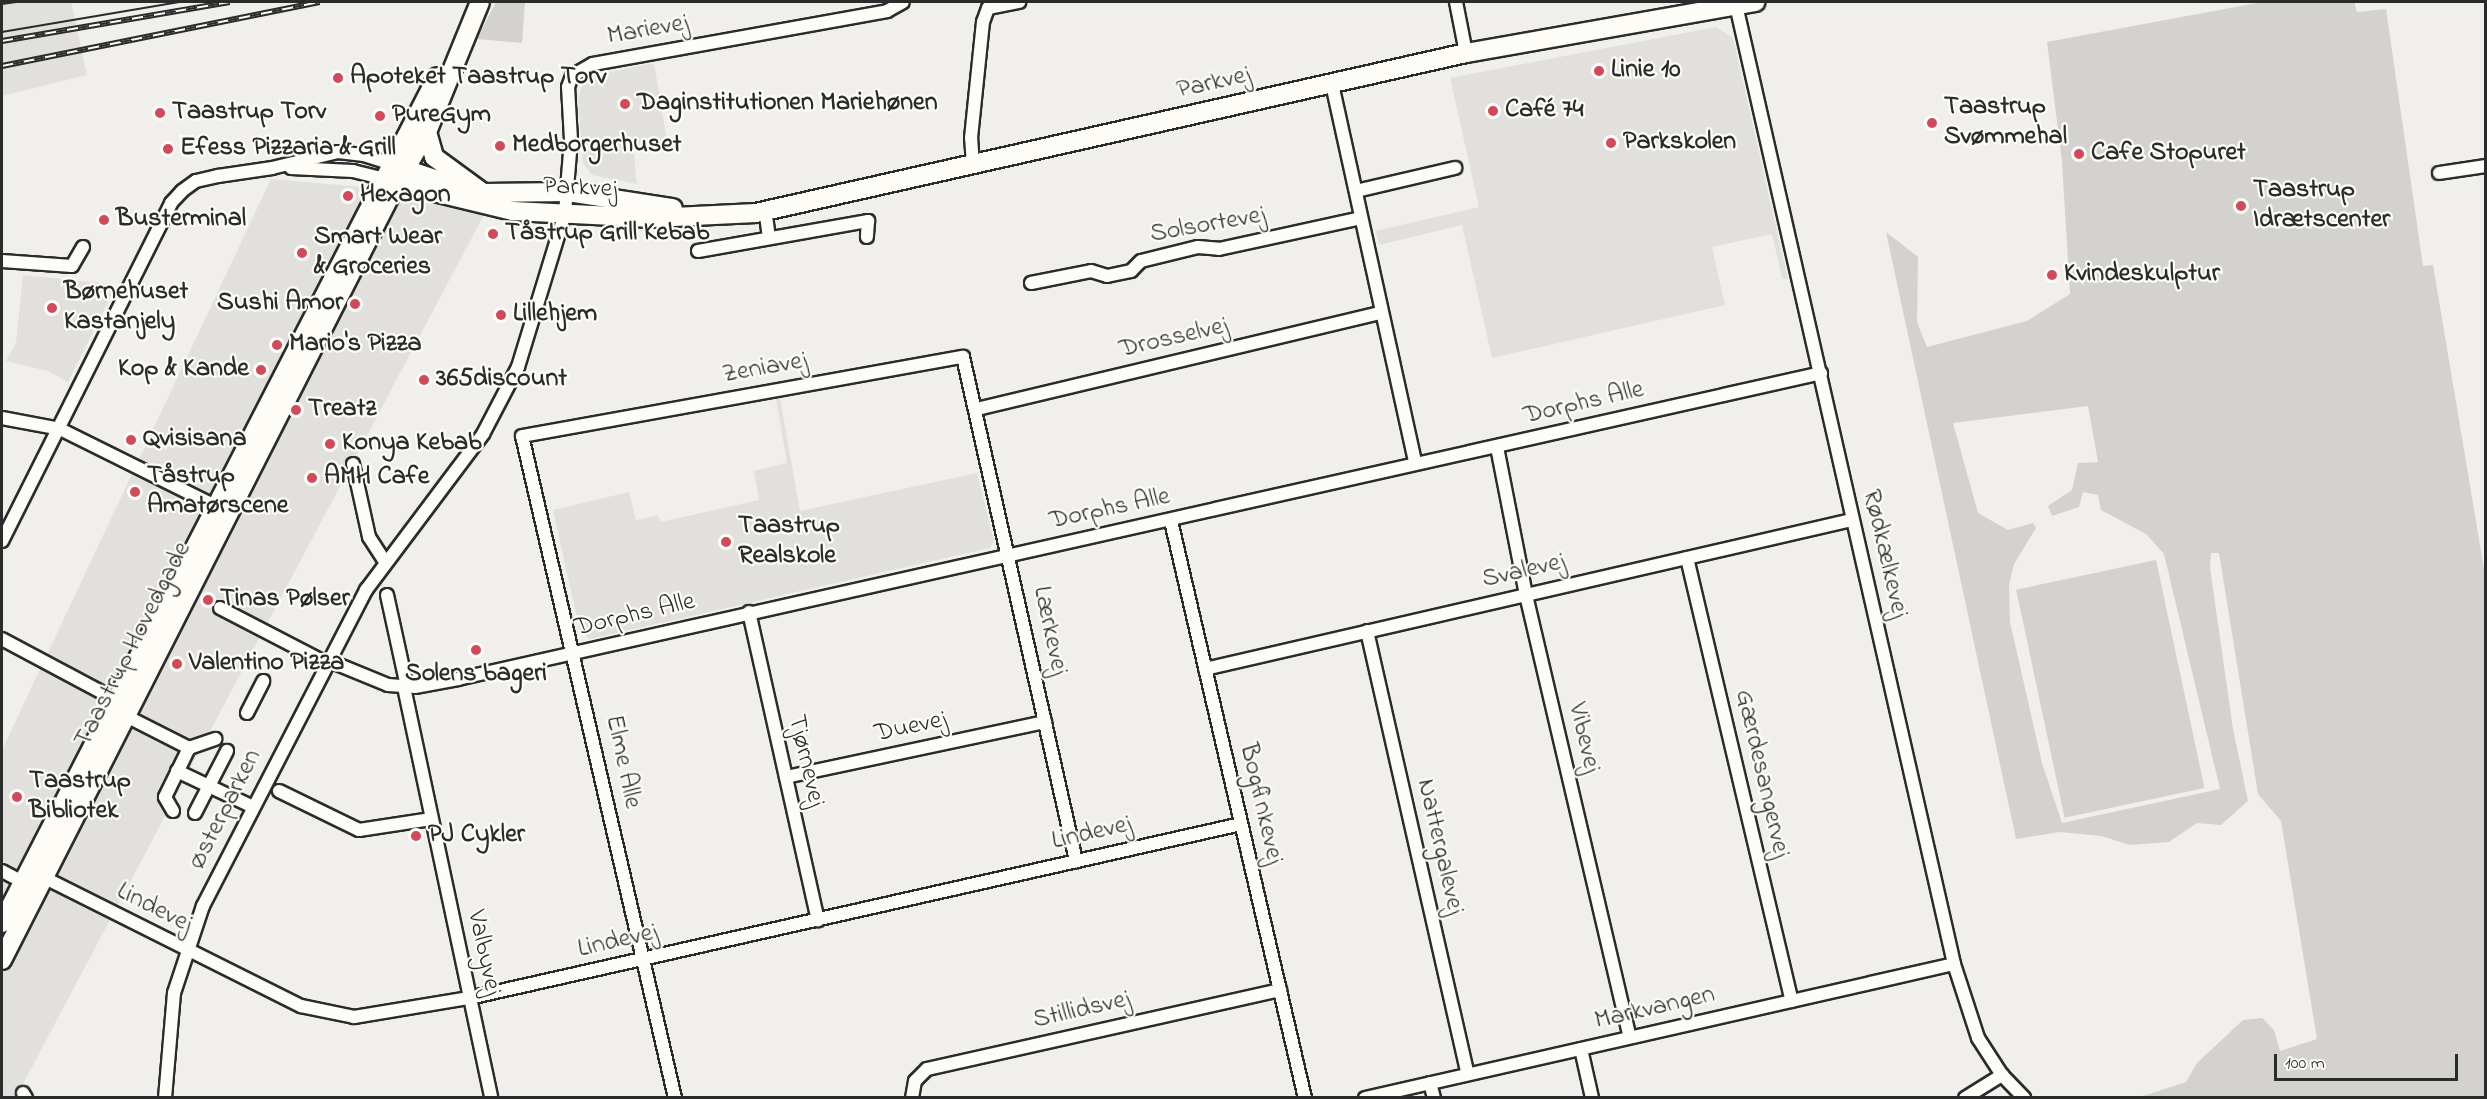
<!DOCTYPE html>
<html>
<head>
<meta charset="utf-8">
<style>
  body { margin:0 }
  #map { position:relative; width:2487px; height:1099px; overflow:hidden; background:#f0efeb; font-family:"Indie Flower",sans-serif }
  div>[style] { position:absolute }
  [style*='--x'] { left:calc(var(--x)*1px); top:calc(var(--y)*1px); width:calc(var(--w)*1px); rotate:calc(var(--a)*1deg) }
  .built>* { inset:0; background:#e1e0dc }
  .green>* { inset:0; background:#d3d2cf; transform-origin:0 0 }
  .roads { filter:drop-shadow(2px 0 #2b2b2b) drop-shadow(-2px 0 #2b2b2b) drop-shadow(0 2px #2b2b2b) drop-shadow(0 -2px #2b2b2b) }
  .street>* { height:12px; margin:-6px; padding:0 6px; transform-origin:6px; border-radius:6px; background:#fdfcf7 }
  .secondary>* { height:18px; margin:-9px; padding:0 9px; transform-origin:9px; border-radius:9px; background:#fdfcf7 }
  .tram>* { height:1.5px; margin:-0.75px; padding:0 0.75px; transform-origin:0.75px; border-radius:0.75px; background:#2b2b2b }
  .rail>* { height:6px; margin-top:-3px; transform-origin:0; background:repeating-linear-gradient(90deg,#fdfcf7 0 11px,#2b2b2b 0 22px); box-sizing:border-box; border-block:2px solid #2b2b2b }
  .dots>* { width:16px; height:16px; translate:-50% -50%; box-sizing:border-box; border:3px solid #fdfcf7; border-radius:50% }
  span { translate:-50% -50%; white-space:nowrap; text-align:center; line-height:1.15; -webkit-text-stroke:4.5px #fdfcf7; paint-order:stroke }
  .street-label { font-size:26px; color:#2b2b2b }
  .poi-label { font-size:26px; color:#2b2b2b; font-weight:700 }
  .left { translate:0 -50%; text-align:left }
  .right { translate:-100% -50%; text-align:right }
  .frame { position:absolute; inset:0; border:3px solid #2b2b2b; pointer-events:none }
  .scale { position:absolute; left:2274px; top:1054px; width:184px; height:27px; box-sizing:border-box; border:3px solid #2b2b2b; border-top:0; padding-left:8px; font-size:18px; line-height:21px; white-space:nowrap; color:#2b2b2b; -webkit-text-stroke:4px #fdfcf7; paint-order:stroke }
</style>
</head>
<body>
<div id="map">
  <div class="built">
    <div style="clip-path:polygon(2px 2px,71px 2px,87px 75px,2px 96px)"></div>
    <div style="clip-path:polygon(1716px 27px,1733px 38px,1788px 280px,1782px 278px,1772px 234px,1712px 247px,1725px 305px,1492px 358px,1462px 225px,1379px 245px,1376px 231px,1479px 207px,1450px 78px)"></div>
    <div style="clip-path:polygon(654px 63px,667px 141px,633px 147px,637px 184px,592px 175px,583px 163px,578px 100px,582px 85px,595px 75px)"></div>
    <div style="clip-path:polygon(271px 179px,393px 190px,486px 211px,16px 1097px,2px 1098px,2px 750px)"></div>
    <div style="clip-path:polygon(23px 275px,110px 284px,114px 290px,68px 382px,48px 371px,6px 361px,16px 343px)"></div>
    <div style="clip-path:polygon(780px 398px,800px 511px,977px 473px,994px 541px,990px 548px,590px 639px,580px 632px,553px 510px,629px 492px,636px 520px,658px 515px,661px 522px,759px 500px,754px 471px,787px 463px,776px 399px)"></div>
  </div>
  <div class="green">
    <div style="clip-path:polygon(496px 2px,525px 2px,522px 43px,477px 39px)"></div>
    <div style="clip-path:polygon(evenodd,2262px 2px,2354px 2px,2357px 12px,2386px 9px,2423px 266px,2433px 265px,2485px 575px,2485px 1097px,2140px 1097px,2186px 1082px,2197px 1063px,2243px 1020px,2262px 1018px,2274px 1030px,2280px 1051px,2317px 1039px,2281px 821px,2258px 794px,2219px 553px,2211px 553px,2210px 568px,2233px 729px,2248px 801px,2221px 825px,2197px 823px,2169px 842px,2130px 845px,2101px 836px,2059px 832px,2016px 839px,1886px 232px,1918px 257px,1917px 322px,1927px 347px,2027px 321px,2070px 294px,2062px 161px,2047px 42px,2262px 2px,2088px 406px,2098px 462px,2078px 463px,2072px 490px,2048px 506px,2052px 516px,2079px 507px,2083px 492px,2098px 495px,2101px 510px,2146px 534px,2164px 554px,2220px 789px,2062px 823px,2042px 763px,2010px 622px,2009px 585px,2014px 564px,2036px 528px,2033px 523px,2008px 530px,1978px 513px,1953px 423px,2088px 406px)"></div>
    <div style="left:2156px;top:560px;width:233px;height:143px;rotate:78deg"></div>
  </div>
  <div class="roads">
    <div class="street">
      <div style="--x:1456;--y:2;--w:52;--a:78.9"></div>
      <div style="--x:1736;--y:5;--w:983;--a:77.19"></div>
      <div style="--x:1954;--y:964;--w:78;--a:72"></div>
      <div style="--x:1978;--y:1038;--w:44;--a:57"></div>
      <div style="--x:2002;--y:1075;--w:32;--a:46"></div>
      <div style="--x:1332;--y:84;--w:388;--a:77.6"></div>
      <div style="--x:973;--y:165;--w:27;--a:-94"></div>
      <div style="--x:971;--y:138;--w:117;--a:-84.1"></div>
      <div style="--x:983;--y:22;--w:15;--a:-70"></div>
      <div style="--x:988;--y:8;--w:32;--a:-11"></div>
      <div style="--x:291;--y:168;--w:62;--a:2.8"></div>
      <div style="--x:353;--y:171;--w:37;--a:14"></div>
      <div style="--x:2439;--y:173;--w:48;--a:-8.5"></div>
      <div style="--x:1356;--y:191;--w:102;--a:-13.1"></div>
      <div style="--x:765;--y:209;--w:29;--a:82"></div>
      <div style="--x:698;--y:251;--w:173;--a:-10"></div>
      <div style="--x:868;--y:221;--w:16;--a:94"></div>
      <div style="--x:2;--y:261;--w:70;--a:4.1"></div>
      <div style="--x:72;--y:266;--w:22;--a:-60"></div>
      <div style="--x:1031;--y:283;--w:61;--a:-11.3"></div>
      <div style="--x:1091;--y:271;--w:17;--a:17"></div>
      <div style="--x:1107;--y:276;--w:25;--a:-12"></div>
      <div style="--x:1131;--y:271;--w:14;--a:-45"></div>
      <div style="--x:1141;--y:261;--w:59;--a:-13.8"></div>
      <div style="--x:1198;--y:247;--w:21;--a:5"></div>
      <div style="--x:1219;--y:249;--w:145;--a:-12.3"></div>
      <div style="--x:977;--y:409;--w:415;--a:-13.4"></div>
      <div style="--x:2;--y:418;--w:59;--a:10.7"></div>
      <div style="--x:60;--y:429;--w:182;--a:26.4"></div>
      <div style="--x:1497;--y:447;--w:151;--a:78.9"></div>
      <div style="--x:1526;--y:595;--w:454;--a:76.8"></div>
      <div style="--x:353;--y:464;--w:75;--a:77.6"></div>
      <div style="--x:369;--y:537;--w:30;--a:57"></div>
      <div style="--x:1171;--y:521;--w:592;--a:76.93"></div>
      <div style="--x:2;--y:541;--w:378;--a:-63.4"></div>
      <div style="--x:171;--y:203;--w:16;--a:-47"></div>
      <div style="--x:182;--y:191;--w:17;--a:-36"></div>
      <div style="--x:196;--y:181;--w:23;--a:-13"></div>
      <div style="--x:218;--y:176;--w:55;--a:-8.4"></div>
      <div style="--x:272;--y:168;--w:68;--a:-13.6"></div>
      <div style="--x:338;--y:152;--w:26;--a:7"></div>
      <div style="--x:364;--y:155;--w:28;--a:18"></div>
      <div style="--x:1687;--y:558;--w:455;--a:76.7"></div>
      <div style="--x:387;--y:595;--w:94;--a:77.7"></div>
      <div style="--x:220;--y:608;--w:119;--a:27.4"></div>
      <div style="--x:749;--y:612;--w:316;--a:77.4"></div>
      <div style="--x:1367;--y:631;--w:454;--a:77.2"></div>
      <div style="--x:2;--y:639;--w:136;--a:28.1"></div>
      <div style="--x:327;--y:660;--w:66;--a:22.3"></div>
      <div style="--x:388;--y:685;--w:27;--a:4"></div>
      <div style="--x:415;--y:687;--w:44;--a:-10.5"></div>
      <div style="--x:458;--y:679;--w:1397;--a:-12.65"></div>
      <div style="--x:1205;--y:669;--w:664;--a:-12.97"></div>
      <div style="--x:404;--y:687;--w:420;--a:78"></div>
      <div style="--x:247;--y:713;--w:36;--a:-63"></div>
      <div style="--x:126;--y:716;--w:71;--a:26.9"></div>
      <div style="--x:189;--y:748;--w:28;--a:-19"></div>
      <div style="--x:177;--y:771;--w:84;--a:25.3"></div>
      <div style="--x:786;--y:777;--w:265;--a:-12"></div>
      <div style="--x:279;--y:791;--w:89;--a:26"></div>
      <div style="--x:359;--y:830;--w:73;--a:-8.7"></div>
      <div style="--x:173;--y:811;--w:16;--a:-120"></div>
      <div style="--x:165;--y:797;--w:55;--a:-63.9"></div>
      <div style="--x:195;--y:813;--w:70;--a:-62.7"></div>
      <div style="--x:2;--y:871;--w:32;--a:28"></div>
      <div style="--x:39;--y:875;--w:293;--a:26.6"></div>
      <div style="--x:301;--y:1006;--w:54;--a:11.7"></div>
      <div style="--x:354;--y:1017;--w:117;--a:-9.4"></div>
      <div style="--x:469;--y:998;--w:791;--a:-12.7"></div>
      <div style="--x:1581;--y:1049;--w:50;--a:77.3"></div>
      <div style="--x:1430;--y:1083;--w:16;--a:75"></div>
      <div style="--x:23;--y:1093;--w:6;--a:59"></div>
      <div style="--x:165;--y:1098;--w:105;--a:-85.1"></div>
      <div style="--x:174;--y:993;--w:92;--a:-71.6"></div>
      <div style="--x:203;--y:906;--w:356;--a:-62.7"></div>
      <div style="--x:366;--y:590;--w:195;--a:-53.1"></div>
      <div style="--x:483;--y:434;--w:76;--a:-62.4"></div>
      <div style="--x:518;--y:367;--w:161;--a:-73"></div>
      <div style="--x:565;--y:213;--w:73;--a:-85.3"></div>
      <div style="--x:571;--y:140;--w:53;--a:-93.2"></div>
      <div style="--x:568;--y:87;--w:12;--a:-70"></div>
      <div style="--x:572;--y:76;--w:24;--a:-30"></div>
      <div style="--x:593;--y:64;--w:299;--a:-10.2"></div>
      <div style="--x:887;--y:11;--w:18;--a:-29"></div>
      <div style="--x:675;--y:1098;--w:679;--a:-103.01"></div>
      <div style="--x:522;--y:436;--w:448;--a:-10.2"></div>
      <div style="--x:963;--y:357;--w:517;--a:77.36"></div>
      <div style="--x:912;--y:1098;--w:17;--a:-80"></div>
      <div style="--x:915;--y:1081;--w:17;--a:-45"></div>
      <div style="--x:927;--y:1069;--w:362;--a:-12.6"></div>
      <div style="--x:1365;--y:1098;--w:604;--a:-12.82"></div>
      <div style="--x:1965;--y:1098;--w:44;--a:-31.9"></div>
    </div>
    <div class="secondary">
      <div style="--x:427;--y:132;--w:26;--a:74"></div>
      <div style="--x:434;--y:157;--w:61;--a:36.3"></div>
      <div style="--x:483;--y:193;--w:85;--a:-0.7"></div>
      <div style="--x:568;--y:192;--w:106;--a:8.7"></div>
      <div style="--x:396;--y:166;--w:69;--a:18.7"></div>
      <div style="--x:397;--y:183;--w:119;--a:13.6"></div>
      <div style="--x:513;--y:211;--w:140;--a:2.9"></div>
      <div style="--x:653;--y:218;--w:103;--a:-2.8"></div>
      <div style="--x:756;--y:213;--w:728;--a:-12.7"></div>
      <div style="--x:1466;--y:53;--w:294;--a:-10"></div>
      <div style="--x:2;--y:923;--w:951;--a:-62.79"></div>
      <div style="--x:2;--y:960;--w:864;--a:-63.08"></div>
      <div style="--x:393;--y:190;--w:67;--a:-59.6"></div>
      <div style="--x:427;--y:132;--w:140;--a:-67.8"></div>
    </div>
  </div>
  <div class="tram">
    <div style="--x:2;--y:4;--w:14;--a:-8"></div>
    <div style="--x:2;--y:32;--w:181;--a:-9.6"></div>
  </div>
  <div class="rail">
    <div style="--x:2;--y:41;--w:231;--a:-9.7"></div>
    <div style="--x:2;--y:66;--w:324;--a:-11.4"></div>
  </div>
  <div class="dots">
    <div style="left:1599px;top:71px;background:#d1495b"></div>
    <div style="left:338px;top:78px;background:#d1495b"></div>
    <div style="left:625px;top:104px;background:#d1495b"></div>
    <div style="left:1493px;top:111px;background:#d1495b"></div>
    <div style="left:160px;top:113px;background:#d1495b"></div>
    <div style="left:380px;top:116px;background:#d1495b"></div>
    <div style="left:1932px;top:123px;background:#d1495b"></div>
    <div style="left:1611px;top:143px;background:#d1495b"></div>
    <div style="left:500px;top:146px;background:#d1495b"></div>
    <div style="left:168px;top:149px;background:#d1495b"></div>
    <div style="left:2079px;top:154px;background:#d1495b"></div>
    <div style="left:348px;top:196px;background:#d1495b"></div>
    <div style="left:2241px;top:206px;background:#d1495b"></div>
    <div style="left:104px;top:220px;background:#d1495b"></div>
    <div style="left:493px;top:234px;background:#d1495b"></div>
    <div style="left:302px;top:253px;background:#d1495b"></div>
    <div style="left:2052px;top:275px;background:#d1495b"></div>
    <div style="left:355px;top:304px;background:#d1495b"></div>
    <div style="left:52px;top:308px;background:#d1495b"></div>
    <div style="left:501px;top:315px;background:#d1495b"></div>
    <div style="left:277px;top:345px;background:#d1495b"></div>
    <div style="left:261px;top:370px;background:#d1495b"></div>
    <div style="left:424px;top:380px;background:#d1495b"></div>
    <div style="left:296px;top:410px;background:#d1495b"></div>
    <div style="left:131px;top:440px;background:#d1495b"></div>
    <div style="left:330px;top:444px;background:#d1495b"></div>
    <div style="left:312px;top:478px;background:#d1495b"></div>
    <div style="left:135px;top:492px;background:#d1495b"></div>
    <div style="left:726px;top:542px;background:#d1495b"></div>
    <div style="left:208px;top:600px;background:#d1495b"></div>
    <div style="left:476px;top:650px;background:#d1495b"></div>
    <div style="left:177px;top:664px;background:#d1495b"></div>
    <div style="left:17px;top:797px;background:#d1495b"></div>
    <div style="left:416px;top:836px;background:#d1495b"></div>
  </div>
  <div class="street-label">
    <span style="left:648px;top:31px;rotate:-10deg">Marievej</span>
    <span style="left:1214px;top:84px;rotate:-13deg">Parkvej</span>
    <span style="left:580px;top:189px;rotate:3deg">Parkvej</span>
    <span style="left:1208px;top:226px;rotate:-10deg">Solsortevej</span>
    <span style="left:1174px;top:339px;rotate:-13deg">Drosselvej</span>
    <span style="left:765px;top:369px;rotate:-10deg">Zeniavej</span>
    <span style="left:1584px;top:404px;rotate:-13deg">Dorphs Alle</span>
    <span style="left:1110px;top:510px;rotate:-12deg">Dorphs Alle</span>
    <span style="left:1884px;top:554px;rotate:77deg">Rødkælkevej</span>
    <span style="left:1524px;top:572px;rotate:-13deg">Svalevej</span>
    <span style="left:635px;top:616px;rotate:-13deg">Dorphs Alle</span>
    <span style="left:1049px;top:631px;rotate:78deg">Lærkevej</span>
    <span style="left:134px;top:645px;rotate:-63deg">Taastrup Hovedgade</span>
    <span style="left:911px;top:728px;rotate:-12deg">Duevej</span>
    <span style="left:1583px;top:738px;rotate:77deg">Vibevej</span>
    <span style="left:805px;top:761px;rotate:77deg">Tjørnevej</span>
    <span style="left:622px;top:762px;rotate:78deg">Elme Alle</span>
    <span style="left:1761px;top:774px;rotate:77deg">Gærdesangervej</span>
    <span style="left:1260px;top:804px;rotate:77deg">Bogfinkevej</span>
    <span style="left:226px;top:810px;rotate:-63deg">Østerparken</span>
    <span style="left:1092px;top:834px;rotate:-13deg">Lindevej</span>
    <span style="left:1439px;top:847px;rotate:77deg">Nattergalevej</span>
    <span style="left:154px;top:909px;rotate:27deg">Lindevej</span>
    <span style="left:618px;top:942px;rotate:-13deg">Lindevej</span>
    <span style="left:483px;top:953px;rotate:78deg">Valbyvej</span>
    <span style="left:1655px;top:1009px;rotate:-13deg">Markvangen</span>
    <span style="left:1082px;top:1011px;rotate:-13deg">Stillidsvej</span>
  </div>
  <div class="poi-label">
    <span class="left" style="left:1611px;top:71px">Linie 10</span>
    <span class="left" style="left:350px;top:78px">Apoteket Taastrup Torv</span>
    <span class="left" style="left:637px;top:104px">Daginstitutionen Mariehønen</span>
    <span class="left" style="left:1944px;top:123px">Taastrup<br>Svømmehal</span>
    <span class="left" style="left:1505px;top:111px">Café 74</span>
    <span class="left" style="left:172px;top:113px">Taastrup Torv</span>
    <span class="left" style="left:392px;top:116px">PureGym</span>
    <span class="left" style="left:1623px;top:143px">Parkskolen</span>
    <span class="left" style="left:512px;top:146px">Medborgerhuset</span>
    <span class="left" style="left:180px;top:149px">Efess Pizzaria &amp; Grill</span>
    <span class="left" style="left:2091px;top:154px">Cafe Stopuret</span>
    <span class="left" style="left:2253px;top:206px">Taastrup<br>Idrætscenter</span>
    <span class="left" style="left:360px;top:196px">Hexagon</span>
    <span class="left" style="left:116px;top:220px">Busterminal</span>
    <span class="left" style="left:505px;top:234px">Tåstrup Grill Kebab</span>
    <span class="left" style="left:314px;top:253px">Smart Wear<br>&amp; Groceries</span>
    <span class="left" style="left:2064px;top:275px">Kvindeskulptur</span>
    <span class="left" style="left:64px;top:308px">Børnehuset<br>Kastanjely</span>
    <span class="right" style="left:343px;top:304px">Sushi Amor</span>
    <span class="left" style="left:513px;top:315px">Lillehjem</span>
    <span class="left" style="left:289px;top:345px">Mario's Pizza</span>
    <span class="right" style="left:249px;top:370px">Kop &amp; Kande</span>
    <span class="left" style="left:436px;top:380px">365discount</span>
    <span class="left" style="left:308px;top:410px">Treatz</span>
    <span class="left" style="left:143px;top:440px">Qvisisana</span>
    <span class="left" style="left:342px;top:444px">Konya Kebab</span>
    <span class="left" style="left:147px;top:492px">Tåstrup<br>Amatørscene</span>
    <span class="left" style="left:324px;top:478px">AMH Cafe</span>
    <span class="left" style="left:738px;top:542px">Taastrup<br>Realskole</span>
    <span class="left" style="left:220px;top:600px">Tinas Pølser</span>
    <span class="left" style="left:189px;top:664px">Valentino Pizza</span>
    <span style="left:476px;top:675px">Solens bageri</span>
    <span class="left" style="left:29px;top:797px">Taastrup<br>Bibliotek</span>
    <span class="left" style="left:428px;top:836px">PJ Cykler</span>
  </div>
  <div class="frame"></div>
  <div class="scale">100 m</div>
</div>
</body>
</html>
